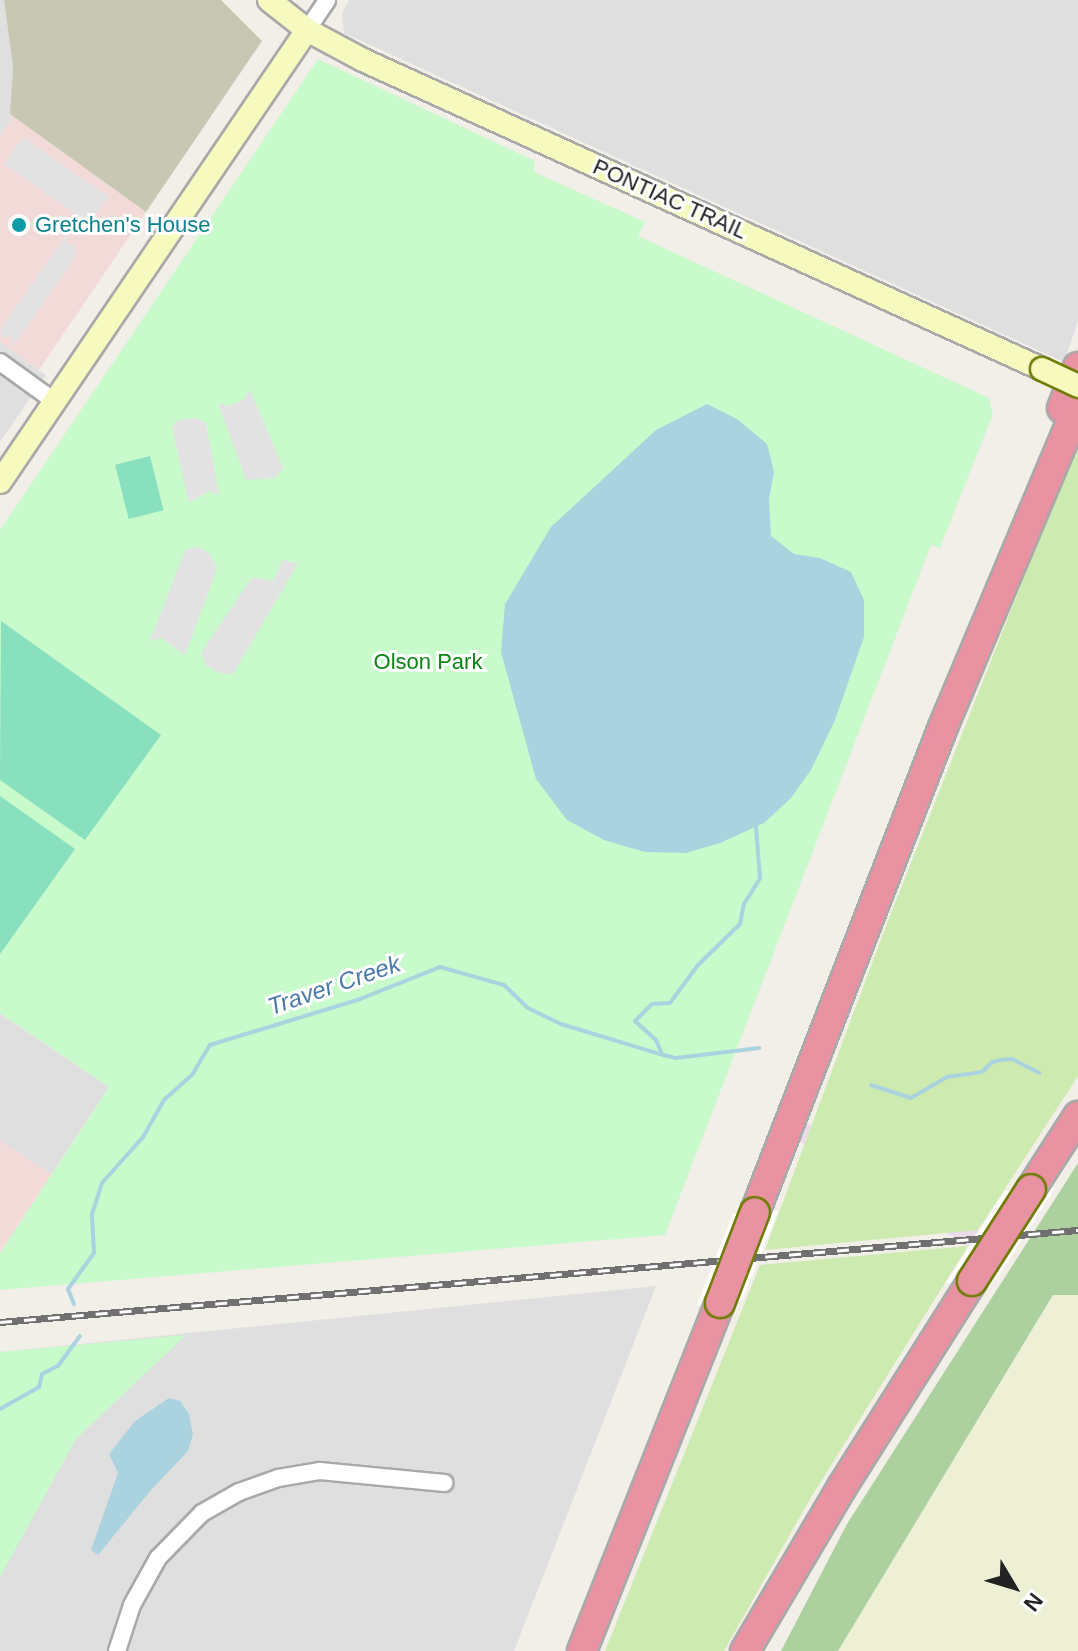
<!DOCTYPE html>
<html>
<head>
<meta charset="utf-8">
<style>
  body { margin:0 }
  #map { position:relative; width:1078px; height:1651px; overflow:hidden; background:#f2efe9; font-family:Helvetica,sans-serif }
  div>[style] { position:absolute }
  [style*='--x'] { left:calc(var(--x)*1px); top:calc(var(--y)*1px); width:calc(var(--w)*1px); rotate:calc(var(--a)*1deg) }
  .residential>* { inset:0; background:#e0dfdf }
  .commercial>* { inset:0; background:#f2dad9 }
  .industrial>* { inset:0; background:#ebdbe8; transform-origin:0 0 }
  .construction>* { inset:0; background:#c7c7b4 }
  .farmland>* { inset:0; background:#eef0d5 }
  .grass>* { inset:0; background:#cdebb0 }
  .forest>* { inset:0; background:#add19e }
  .park>* { inset:0; background:#c8facc }
  .pitch>* { inset:0; background:#88e0be; transform-origin:0 0 }
  .parking>* { inset:0; background:#e2e2e2; transform-origin:0 0 }
  .water>* { inset:0; background:#aad3df }
  .pier>* { inset:0; background:#fff }
  .stream>* { height:4px; margin:-2px; padding:0 2px; transform-origin:2px; border-radius:2px; background:#aad3df }
  .roads { filter:drop-shadow(2px 0 #a9a9a9) drop-shadow(-2px 0 #a9a9a9) drop-shadow(0 2px #a9a9a9) drop-shadow(0 -2px #a9a9a9) }
  .minor>* { height:16px; margin:-8px; padding:0 8px; transform-origin:8px; border-radius:8px; background:#fff }
  .secondary>* { height:22px; margin:-11px; padding:0 11px; transform-origin:11px; border-radius:11px; background:#f7fabf }
  .motorway>* { height:28px; margin:-14px; padding:0 14px; transform-origin:14px; border-radius:14px; background:#e892a2 }
  .rail>* { height:7px; margin-top:-3.5px; transform-origin:0; background:repeating-linear-gradient(90deg,#fff 0 12px,#707070 0 24px); box-sizing:border-box; border-block:2px solid #707070 }
  .bridges { filter:drop-shadow(2px 0 #707d05) drop-shadow(-2px 0 #707d05) drop-shadow(0 2px #707d05) drop-shadow(0 -2px #707d05) }
  .secondary-bridge>* { height:22px; margin:-11px; padding:0 11px; transform-origin:11px; border-radius:11px; background:#f7fabf }
  .motorway-bridge>* { height:28px; margin:-14px; padding:0 14px; transform-origin:14px; border-radius:14px; background:#e892a2 }
  .dots>* { width:22px; height:22px; translate:-50% -50%; box-sizing:border-box; border:4px solid #fff; border-radius:50% }
  span { translate:-50% -50%; white-space:nowrap; text-align:center; line-height:1.15; -webkit-text-stroke:6px #fff; paint-order:stroke }
  .street-label { font-size:22px; color:#222 }
  .culture-label { font-size:22px; color:#0d838f }
  .left { translate:0 -50%; text-align:left }
  .park-label { font-size:22px; color:#0c8416 }
  .water-label { font-size:24px; color:#4a7aab; font-style:italic }
  .north { position:absolute; left:974px; top:1547px; width:80px; height:80px; -webkit-text-stroke:6px #fff; paint-order:stroke; rotate:128deg; font-size:22px; font-weight:700; line-height:32px; text-align:center; color:#222 }
  .north::after { content:''; display:block; margin:auto; width:28px; height:36px; background:#222; clip-path:polygon(50% 0,100% 100%,50% 72%,0 100%) }
</style>
</head>
<body>
<div id="map">
  <div class="residential">
    <div style="clip-path:polygon(0 0,4px 0,13px 67px,10px 122px,0 135px)"></div>
    <div style="clip-path:polygon(349px 0,1078px 0,1078px 321px,1064px 362px,344px 33px,342px 14px)"></div>
    <div style="clip-path:polygon(0 342px,46px 375px,0 442px)"></div>
    <div style="clip-path:polygon(0 1013px,109px 1087px,52px 1174px,0 1141px)"></div>
    <div style="clip-path:polygon(656px 1286px,514px 1651px,0 1651px,0 1352px)"></div>
  </div>
  <div class="commercial">
    <div style="clip-path:polygon(10px 114px,146px 212px,39px 370px,0 342px,0 135px,10px 122px)"></div>
    <div style="clip-path:polygon(0 1141px,52px 1174px,0 1253px)"></div>
  </div>
  <div class="industrial">
    <div style="left:978px;top:1230px;width:19px;height:214px;rotate:122deg"></div>
  </div>
  <div class="construction">
    <div style="clip-path:polygon(221px 0,262px 41px,146px 212px,10px 114px,13px 67px,4px 0)"></div>
  </div>
  <div class="farmland">
    <div style="clip-path:polygon(1078px 1290px,1078px 1651px,838px 1651px,1054px 1295px)"></div>
  </div>
  <div class="grass">
    <div style="clip-path:polygon(1078px 441px,1078px 1076px,978px 1230px,765px 1250px,884px 931px)"></div>
    <div style="clip-path:polygon(968px 1246px,810px 1499px,724px 1651px,605px 1651px,760px 1265px)"></div>
  </div>
  <div class="forest">
    <div style="clip-path:polygon(1078px 1163px,1078px 1295px,1053px 1295px,838px 1651px,781px 1651px,847px 1524px)"></div>
  </div>
  <div class="park">
    <div style="clip-path:polygon(318px 59px,535px 161px,534px 172px,645px 222px,638px 236px,989px 398px,993px 414px,940px 548px,931px 545px,665px 1235px,0 1290px,0 1253px,109px 1087px,0 1013px,0 530px)"></div>
    <div style="clip-path:polygon(186px 1335px,76px 1439px,0 1577px,0 1352px)"></div>
  </div>
  <div class="pitch">
    <div style="left:150px;top:456px;width:56px;height:36px;rotate:76deg"></div>
    <div style="clip-path:polygon(1px 621px,161px 735px,85px 840px,0 780px)"></div>
    <div style="clip-path:polygon(0 796px,75px 849px,0 954px)"></div>
  </div>
  <div class="parking">
    <div style="left:23px;top:137px;width:104px;height:33px;rotate:35deg"></div>
    <div style="clip-path:polygon(66px 235px,67px 245px,74px 244px,76px 256px,13px 347px,11px 336px,3px 339px,0 330px)"></div>
    <div style="clip-path:polygon(250px 390px,283px 468px,275px 478px,246px 480px,218px 403px,230px 406px,244px 399px)"></div>
    <div style="clip-path:polygon(196px 418px,206px 423px,219px 495px,210px 491px,189px 503px,172px 427px,179px 420px)"></div>
    <div style="clip-path:polygon(198px 547px,210px 554px,217px 569px,185px 655px,161px 638px,150px 641px,185px 550px)"></div>
    <div style="clip-path:polygon(283px 560px,298px 563px,233px 674px,219px 673px,206px 665px,201px 653px,252px 577px,273px 581px)"></div>
  </div>
  <div class="water">
    <div style="clip-path:polygon(707px 404px,737px 419px,767px 444px,774px 472px,769px 499px,771px 536px,794px 554px,820px 558px,851px 572px,864px 600px,864px 637px,835px 720px,811px 770px,791px 798px,764px 823px,720px 843px,686px 853px,645px 852px,604px 840px,567px 820px,536px 779px,501px 652px,505px 604px,551px 527px,656px 430px)"></div>
    <div style="clip-path:polygon(169px 1398px,180px 1401px,189px 1414px,193px 1435px,188px 1451px,151px 1490px,98px 1555px,91px 1550px,118px 1473px,109px 1454px,135px 1421px)"></div>
  </div>
  <div class="pier">
    <div style="clip-path:polygon(1055px 1188px,996px 1280px,946px 1283px,1005px 1191px)"></div>
    <div style="clip-path:polygon(778px 1211px,742px 1301px,697px 1305px,733px 1214px)"></div>
  </div>
  <div class="stream">
    <div style="--x:662;--y:1054;--w:15;--a:-113"></div>
    <div style="--x:656;--y:1040;--w:28;--a:-138"></div>
    <div style="--x:635;--y:1021;--w:24;--a:-45"></div>
    <div style="--x:652;--y:1004;--w:18;--a:-3"></div>
    <div style="--x:670;--y:1003;--w:47;--a:-53.6"></div>
    <div style="--x:698;--y:965;--w:59;--a:-44.3"></div>
    <div style="--x:740;--y:924;--w:20;--a:-79"></div>
    <div style="--x:744;--y:904;--w:31;--a:-58"></div>
    <div style="--x:760;--y:878;--w:51;--a:-94.5"></div>
    <div style="--x:871;--y:1085;--w:42;--a:18"></div>
    <div style="--x:911;--y:1098;--w:42;--a:-30.3"></div>
    <div style="--x:947;--y:1077;--w:35;--a:-8"></div>
    <div style="--x:982;--y:1072;--w:14;--a:-45"></div>
    <div style="--x:992;--y:1062;--w:9;--a:-13"></div>
    <div style="--x:1001;--y:1060;--w:11;--a:-5"></div>
    <div style="--x:1012;--y:1059;--w:31;--a:27"></div>
    <div style="--x:74;--y:1304;--w:16;--a:-112"></div>
    <div style="--x:68;--y:1289;--w:44;--a:-54.2"></div>
    <div style="--x:94;--y:1253;--w:39;--a:-93"></div>
    <div style="--x:92;--y:1214;--w:33;--a:-72"></div>
    <div style="--x:102;--y:1183;--w:62;--a:-48.3"></div>
    <div style="--x:143;--y:1137;--w:43;--a:-60.4"></div>
    <div style="--x:164;--y:1100;--w:38;--a:-42"></div>
    <div style="--x:192;--y:1075;--w:35;--a:-59"></div>
    <div style="--x:210;--y:1045;--w:157;--a:-17"></div>
    <div style="--x:360;--y:999;--w:86;--a:-21.8"></div>
    <div style="--x:440;--y:967;--w:66;--a:15.7"></div>
    <div style="--x:504;--y:985;--w:33;--a:44"></div>
    <div style="--x:528;--y:1008;--w:37;--a:26"></div>
    <div style="--x:561;--y:1024;--w:107;--a:16.9"></div>
    <div style="--x:663;--y:1055;--w:13;--a:13"></div>
    <div style="--x:676;--y:1058;--w:84;--a:-6.9"></div>
    <div style="--x:0;--y:1409;--w:45;--a:-29.4"></div>
    <div style="--x:39;--y:1387;--w:13;--a:-77"></div>
    <div style="--x:42;--y:1374;--w:18;--a:-27"></div>
    <div style="--x:58;--y:1366;--w:37;--a:-54"></div>
  </div>
  <div class="roads">
    <div class="minor">
      <div style="--x:307;--y:30;--w:36;--a:-56"></div>
      <div style="--x:0;--y:362;--w:67;--a:35.8"></div>
      <div style="--x:117;--y:1651;--w:48;--a:-71.9"></div>
      <div style="--x:132;--y:1605;--w:54;--a:-61"></div>
      <div style="--x:158;--y:1558;--w:63;--a:-45.6"></div>
      <div style="--x:202;--y:1513;--w:43;--a:-29.6"></div>
      <div style="--x:239;--y:1492;--w:41;--a:-19.7"></div>
      <div style="--x:278;--y:1478;--w:43;--a:-9.5"></div>
      <div style="--x:320;--y:1471;--w:125;--a:5.5"></div>
    </div>
    <div class="secondary">
      <div style="--x:269;--y:0;--w:48;--a:38.3"></div>
      <div style="--x:307;--y:30;--w:64;--a:28.2"></div>
      <div style="--x:363;--y:60;--w:746;--a:24.47"></div>
      <div style="--x:0;--y:482;--w:546;--a:-55.82"></div>
    </div>
    <div class="motorway">
      <div style="--x:1062;--y:408;--w:44;--a:-68.7"></div>
      <div style="--x:1031;--y:1189;--w:87;--a:-57.2"></div>
      <div style="--x:755;--y:1212;--w:520;--a:-68.81"></div>
      <div style="--x:943;--y:727;--w:348;--a:-67.2"></div>
      <div style="--x:582;--y:1651;--w:374;--a:-68.4"></div>
      <div style="--x:745;--y:1651;--w:191;--a:-59.4"></div>
      <div style="--x:842;--y:1487;--w:244;--a:-57.7"></div>
    </div>
  </div>
  <div class="rail">
    <div style="--x:0;--y:1322;--w:1082;--a:-4.88"></div>
  </div>
  <div class="bridges">
    <div class="secondary-bridge">
      <div style="--x:1042;--y:369;--w:40;--a:25"></div>
    </div>
    <div class="motorway-bridge">
      <div style="--x:972;--y:1281;--w:109;--a:-57.3"></div>
      <div style="--x:720;--y:1303;--w:97;--a:-69"></div>
    </div>
  </div>
  <div class="dots">
    <div style="left:19px;top:225px;background:#0f9aa8"></div>
  </div>
  <div class="street-label">
    <span style="left:670px;top:199px;rotate:24deg">PONTIAC TRAIL</span>
  </div>
  <div class="culture-label">
    <span class="left" style="left:35px;top:225px">Gretchen's House</span>
  </div>
  <div class="park-label">
    <span style="left:428px;top:662px">Olson Park</span>
  </div>
  <div class="water-label">
    <span style="left:334px;top:985px;rotate:-19deg">Traver Creek</span>
  </div>
  <div class="north">N</div>
</div>
</body>
</html>
